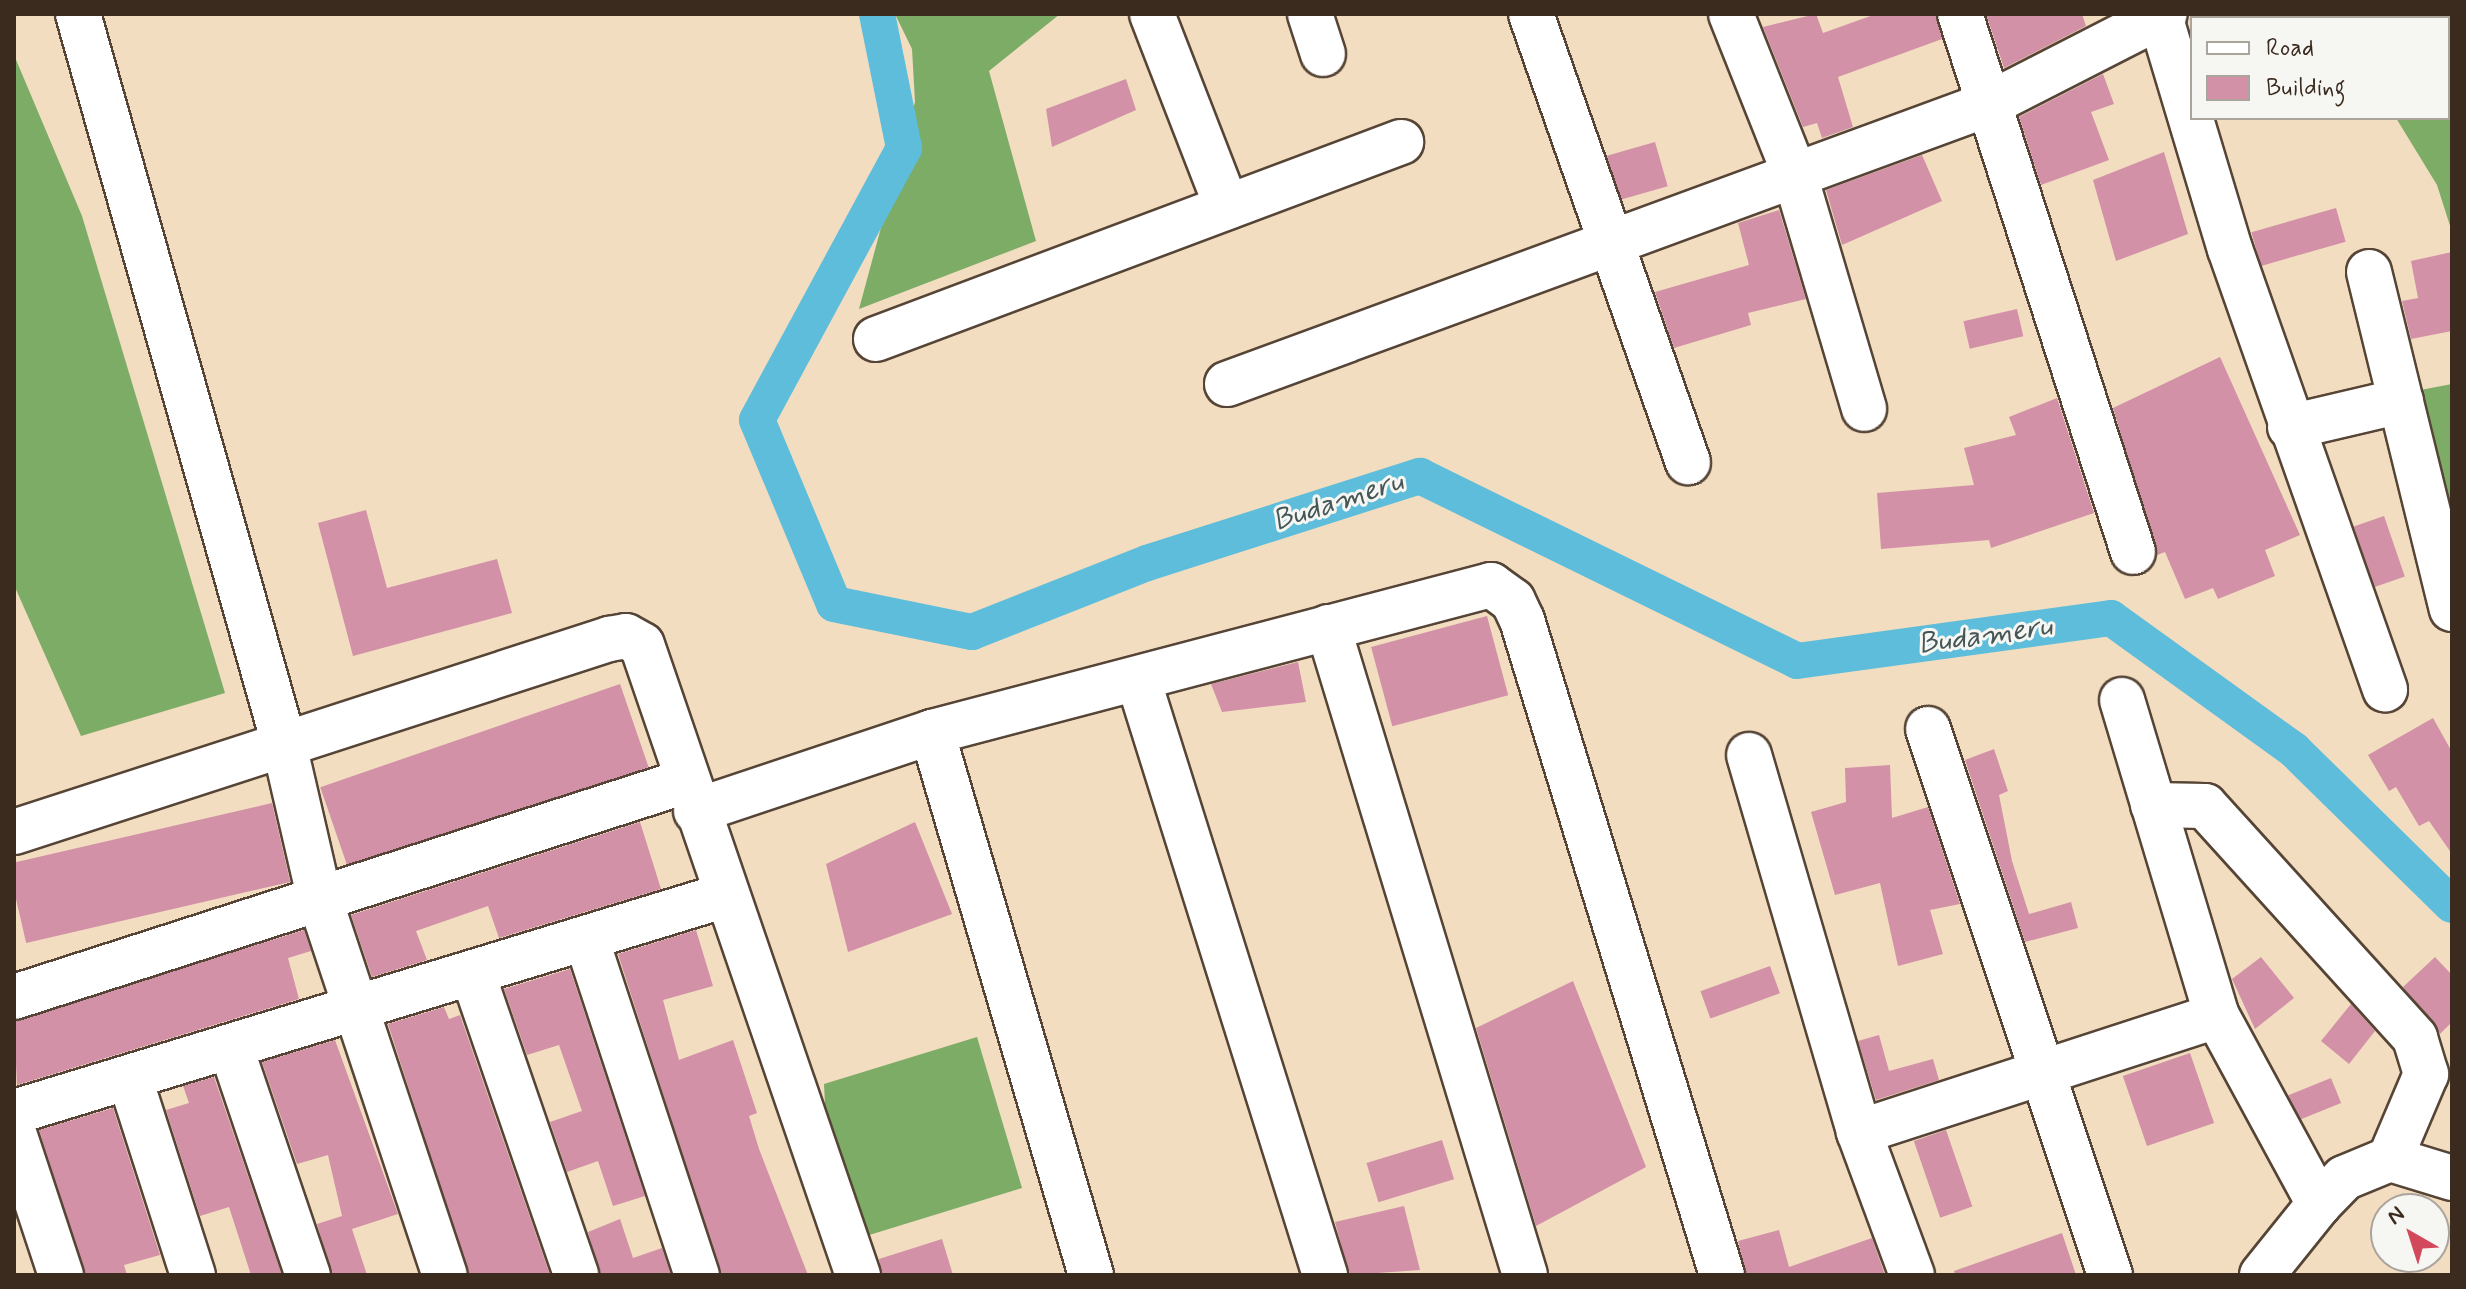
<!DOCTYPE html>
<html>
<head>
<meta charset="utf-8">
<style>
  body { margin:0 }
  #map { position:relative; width:2466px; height:1289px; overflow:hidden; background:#f2ddc0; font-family:Mynerve,sans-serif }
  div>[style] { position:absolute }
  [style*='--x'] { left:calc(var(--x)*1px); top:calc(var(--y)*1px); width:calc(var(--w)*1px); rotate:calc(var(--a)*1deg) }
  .forest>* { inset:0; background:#7dac66 }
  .canal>* { height:36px; margin:-18px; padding:0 18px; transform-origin:18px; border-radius:18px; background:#5dbddb }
  .building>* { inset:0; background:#d291a7; transform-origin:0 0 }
  .roads { filter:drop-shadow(2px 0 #564536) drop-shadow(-2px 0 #564536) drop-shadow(0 2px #564536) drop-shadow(0 -2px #564536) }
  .minor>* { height:44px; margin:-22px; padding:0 22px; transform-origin:22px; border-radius:22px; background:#fff }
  span { translate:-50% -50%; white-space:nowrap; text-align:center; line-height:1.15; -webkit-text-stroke:6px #f6f6f2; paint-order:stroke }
  .water-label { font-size:30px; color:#455657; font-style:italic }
  .frame { position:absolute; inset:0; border:16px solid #3b2a1e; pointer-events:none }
  .legend { position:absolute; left:2190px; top:16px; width:260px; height:104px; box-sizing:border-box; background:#f6f6f2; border:2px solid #aba49d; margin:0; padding:10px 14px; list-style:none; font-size:24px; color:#3b2a1e }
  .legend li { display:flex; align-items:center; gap:16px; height:40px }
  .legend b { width:40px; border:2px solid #aba49d }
  .north { position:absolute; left:2370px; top:1193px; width:80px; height:80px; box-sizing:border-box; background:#f6f6f2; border:2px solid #aba49d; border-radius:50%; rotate:321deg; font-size:22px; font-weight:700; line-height:32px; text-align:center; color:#3b2a1e }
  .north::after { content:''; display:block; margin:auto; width:28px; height:36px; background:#d1495b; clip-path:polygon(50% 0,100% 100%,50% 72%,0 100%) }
</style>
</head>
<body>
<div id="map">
  <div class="forest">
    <div style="clip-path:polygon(895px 14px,1060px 14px,989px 71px,1036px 241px,859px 309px,915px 102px,912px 49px)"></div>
    <div style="clip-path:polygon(14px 55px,82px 216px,225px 693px,81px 736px,14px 585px)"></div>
    <div style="clip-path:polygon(2452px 109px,2452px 232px,2437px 185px,2396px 118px,2448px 118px)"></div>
    <div style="clip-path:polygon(2452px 384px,2452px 510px,2443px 512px,2410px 392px)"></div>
    <div style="clip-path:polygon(977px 1037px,1022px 1188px,866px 1236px,826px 1124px,824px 1084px)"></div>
  </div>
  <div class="canal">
    <div style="--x:877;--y:14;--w:137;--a:78.6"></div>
    <div style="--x:904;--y:148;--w:309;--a:118.4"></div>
    <div style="--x:757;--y:420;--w:199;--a:67.3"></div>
    <div style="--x:834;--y:604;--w:141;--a:11.5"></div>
    <div style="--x:972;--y:632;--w:188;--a:-21.5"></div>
    <div style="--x:1147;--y:563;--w:287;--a:-17.7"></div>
    <div style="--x:1420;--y:476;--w:420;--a:26.1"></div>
    <div style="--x:1797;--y:661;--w:317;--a:-7.8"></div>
    <div style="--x:2111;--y:618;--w:226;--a:35.8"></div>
    <div style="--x:2294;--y:750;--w:221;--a:44.5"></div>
  </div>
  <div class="building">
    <div style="clip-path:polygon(1816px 14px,1823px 33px,1876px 14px,1936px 14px,1942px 39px,1838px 77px,1853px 127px,1822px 138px,1817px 123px,1803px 127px,1763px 27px)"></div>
    <div style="clip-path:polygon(1986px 14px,2082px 14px,2086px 26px,2004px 68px)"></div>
    <div style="clip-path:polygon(2103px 74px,2114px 104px,2091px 112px,2109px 160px,2041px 185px,2019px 117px)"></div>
    <div style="clip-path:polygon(1126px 79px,1136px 110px,1052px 147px,1046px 109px)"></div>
    <div style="left:1655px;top:142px;width:46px;height:50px;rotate:74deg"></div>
    <div style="clip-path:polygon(2164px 152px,2188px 234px,2116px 261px,2093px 180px)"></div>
    <div style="clip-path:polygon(1922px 155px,1942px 201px,1842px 245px,1826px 190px)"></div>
    <div style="left:2336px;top:208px;width:35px;height:88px;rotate:74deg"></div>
    <div style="clip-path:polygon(1779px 210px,1806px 299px,1748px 313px,1751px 325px,1674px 348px,1655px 292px,1749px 265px,1738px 223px)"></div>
    <div style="clip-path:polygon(2452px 252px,2452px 331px,2411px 339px,2402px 301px,2418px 298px,2411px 261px)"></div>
    <div style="left:2017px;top:309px;width:28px;height:55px;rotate:77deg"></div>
    <div style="clip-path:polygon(2220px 357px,2300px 535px,2265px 550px,2275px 576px,2218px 599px,2213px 588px,2185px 599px,2165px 552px,2157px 555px,2113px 408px)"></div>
    <div style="clip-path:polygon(2057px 398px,2094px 513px,1991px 548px,1989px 540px,1881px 549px,1877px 493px,1974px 485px,1964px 448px,2016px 435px,2009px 417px)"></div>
    <div style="clip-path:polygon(366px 510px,387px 588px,497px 559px,512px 613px,353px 656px,318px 523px)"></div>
    <div style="left:2384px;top:516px;width:64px;height:32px;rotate:71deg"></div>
    <div style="left:1487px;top:616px;width:82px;height:120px;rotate:75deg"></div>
    <div style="clip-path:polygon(1298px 662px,1306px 702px,1222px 712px,1211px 684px)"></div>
    <div style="left:620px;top:684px;width:88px;height:317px;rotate:71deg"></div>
    <div style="clip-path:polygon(2433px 718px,2452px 752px,2452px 854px,2429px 821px,2419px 826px,2396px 787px,2389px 791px,2368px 755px)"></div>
    <div style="clip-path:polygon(1994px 749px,2008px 791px,1999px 795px,2012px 861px,2029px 914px,2071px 902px,2078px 928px,2025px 942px,1965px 760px)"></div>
    <div style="clip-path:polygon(1890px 765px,1892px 818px,1928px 807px,1960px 904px,1930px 910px,1943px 954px,1898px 966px,1880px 883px,1835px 895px,1811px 812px,1846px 802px,1845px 768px)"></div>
    <div style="left:272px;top:803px;width:81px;height:271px;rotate:77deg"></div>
    <div style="clip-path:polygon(640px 822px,661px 889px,499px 938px,488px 906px,416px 931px,427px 960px,372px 977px,351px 915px)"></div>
    <div style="clip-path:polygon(915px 822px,952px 914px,848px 952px,826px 864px)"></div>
    <div style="clip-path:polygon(304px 930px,311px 951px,288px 958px,299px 999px,17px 1085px,14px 1021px)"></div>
    <div style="clip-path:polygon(696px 930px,713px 986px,663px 1000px,679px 1060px,733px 1040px,757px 1113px,749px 1116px,759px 1149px,808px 1275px,721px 1275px,618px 954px)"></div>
    <div style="clip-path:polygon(2261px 957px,2294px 998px,2255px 1029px,2232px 979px)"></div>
    <div style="clip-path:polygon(2435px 957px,2452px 975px,2452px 1022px,2440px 1034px,2403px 987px)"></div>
    <div style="left:1770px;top:966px;width:29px;height:74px;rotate:70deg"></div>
    <div style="clip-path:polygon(570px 969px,645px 1196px,613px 1206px,598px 1161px,567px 1172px,550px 1122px,582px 1111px,559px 1045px,527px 1055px,504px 989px)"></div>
    <div style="clip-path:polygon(1573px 981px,1646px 1167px,1536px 1226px,1476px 1028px)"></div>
    <div style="clip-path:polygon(2351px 1004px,2375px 1031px,2349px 1064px,2321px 1041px)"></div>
    <div style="clip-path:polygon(444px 1007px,449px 1019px,460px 1015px,550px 1275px,469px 1275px,388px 1024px)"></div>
    <div style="clip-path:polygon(1879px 1035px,1889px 1071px,1933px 1059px,1939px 1080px,1876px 1100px,1858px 1041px)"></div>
    <div style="clip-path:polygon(335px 1040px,398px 1214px,352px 1229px,367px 1275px,332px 1275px,317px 1224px,342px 1216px,328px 1155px,297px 1164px,262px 1062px)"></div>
    <div style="left:2190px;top:1053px;width:74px;height:71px;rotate:71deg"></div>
    <div style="clip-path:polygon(214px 1077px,282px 1275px,251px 1275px,229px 1207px,200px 1216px,166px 1110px,189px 1103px,183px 1086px)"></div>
    <div style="left:2331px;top:1078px;width:27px;height:46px;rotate:68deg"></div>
    <div style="clip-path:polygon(113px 1108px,160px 1255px,124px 1265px,127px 1275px,85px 1275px,39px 1130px)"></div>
    <div style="left:1946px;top:1130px;width:81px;height:34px;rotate:71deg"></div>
    <div style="left:1442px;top:1140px;width:41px;height:79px;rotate:73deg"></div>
    <div style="clip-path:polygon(1404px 1206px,1420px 1270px,1349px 1275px,1335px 1222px)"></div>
    <div style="clip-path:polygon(620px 1219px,633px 1258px,662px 1248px,671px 1275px,600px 1275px,588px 1232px)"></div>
    <div style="clip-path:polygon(1779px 1230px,1789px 1267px,1872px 1238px,1885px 1275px,1746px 1275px,1738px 1241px)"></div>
    <div style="clip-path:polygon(2062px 1233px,2076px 1275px,1955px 1275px,1954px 1271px)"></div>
    <div style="clip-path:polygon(942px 1239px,953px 1275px,882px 1275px,879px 1259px)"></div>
  </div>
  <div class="roads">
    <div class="minor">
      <div style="--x:78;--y:14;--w:754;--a:74.23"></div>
      <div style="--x:283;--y:740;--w:164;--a:77"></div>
      <div style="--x:320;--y:900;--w:395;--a:71.6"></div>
      <div style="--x:1152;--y:14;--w:207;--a:68.8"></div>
      <div style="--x:1310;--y:14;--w:42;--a:72"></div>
      <div style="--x:1531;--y:14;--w:475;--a:70.7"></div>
      <div style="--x:1731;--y:14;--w:170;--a:68.3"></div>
      <div style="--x:1794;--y:172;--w:247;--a:73.5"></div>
      <div style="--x:1960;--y:14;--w:565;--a:72.17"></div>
      <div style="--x:2160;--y:16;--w:243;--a:73.3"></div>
      <div style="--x:2230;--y:249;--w:467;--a:70.6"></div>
      <div style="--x:2369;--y:272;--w:347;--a:76.2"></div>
      <div style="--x:876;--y:339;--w:561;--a:-20.57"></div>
      <div style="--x:1227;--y:384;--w:814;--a:-20.19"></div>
      <div style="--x:1991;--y:103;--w:195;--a:-27.1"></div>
      <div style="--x:2290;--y:427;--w:114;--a:-13.2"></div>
      <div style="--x:1328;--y:627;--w:677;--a:73.09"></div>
      <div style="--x:1138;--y:679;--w:625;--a:72.58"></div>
      <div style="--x:2122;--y:700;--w:330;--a:73.3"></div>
      <div style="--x:2217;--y:1016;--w:214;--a:61.5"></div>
      <div style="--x:2319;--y:1204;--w:91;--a:128.8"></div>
      <div style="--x:1928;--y:729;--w:576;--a:71.57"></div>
      <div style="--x:932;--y:732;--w:566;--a:73.68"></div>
      <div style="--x:1749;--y:755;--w:393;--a:73.7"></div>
      <div style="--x:2153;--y:805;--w:52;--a:1.1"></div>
      <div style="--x:2205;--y:806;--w:313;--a:47.8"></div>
      <div style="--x:2415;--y:1038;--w:38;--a:73"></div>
      <div style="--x:2426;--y:1074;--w:92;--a:113"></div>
      <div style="--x:696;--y:811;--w:249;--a:-18.5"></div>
      <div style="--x:932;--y:732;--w:578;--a:-14.73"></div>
      <div style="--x:1491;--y:585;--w:27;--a:36"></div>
      <div style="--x:1513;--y:601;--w:21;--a:65"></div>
      <div style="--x:1522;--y:620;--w:685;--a:73.02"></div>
      <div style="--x:14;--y:832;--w:626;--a:-17.97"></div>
      <div style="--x:609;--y:639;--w:17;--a:-10"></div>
      <div style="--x:626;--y:636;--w:18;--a:29"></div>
      <div style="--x:642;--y:645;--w:666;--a:71.08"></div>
      <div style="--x:586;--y:938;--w:355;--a:71.8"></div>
      <div style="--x:474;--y:978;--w:314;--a:71"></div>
      <div style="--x:14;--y:997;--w:706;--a:-17.82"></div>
      <div style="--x:231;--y:1048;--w:240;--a:71.3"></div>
      <div style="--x:130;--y:1079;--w:206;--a:72.2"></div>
      <div style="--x:14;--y:1112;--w:744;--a:-16.95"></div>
      <div style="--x:14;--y:1133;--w:150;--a:71.7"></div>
      <div style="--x:2319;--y:1204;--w:36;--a:-46"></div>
      <div style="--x:2344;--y:1178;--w:50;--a:-22.4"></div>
      <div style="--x:2390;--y:1159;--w:65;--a:17"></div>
      <div style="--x:1912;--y:1275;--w:153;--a:-110.3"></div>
      <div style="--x:1859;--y:1132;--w:376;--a:-18"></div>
    </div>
  </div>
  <div class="water-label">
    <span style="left:1338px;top:502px;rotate:-18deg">Budameru</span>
    <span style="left:1985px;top:636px;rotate:-8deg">Budameru</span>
  </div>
  <div class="frame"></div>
  <ul class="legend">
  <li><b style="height:10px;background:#fff"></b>Road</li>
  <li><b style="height:22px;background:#d291a7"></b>Building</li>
  </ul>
  <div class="north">N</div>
</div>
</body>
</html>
